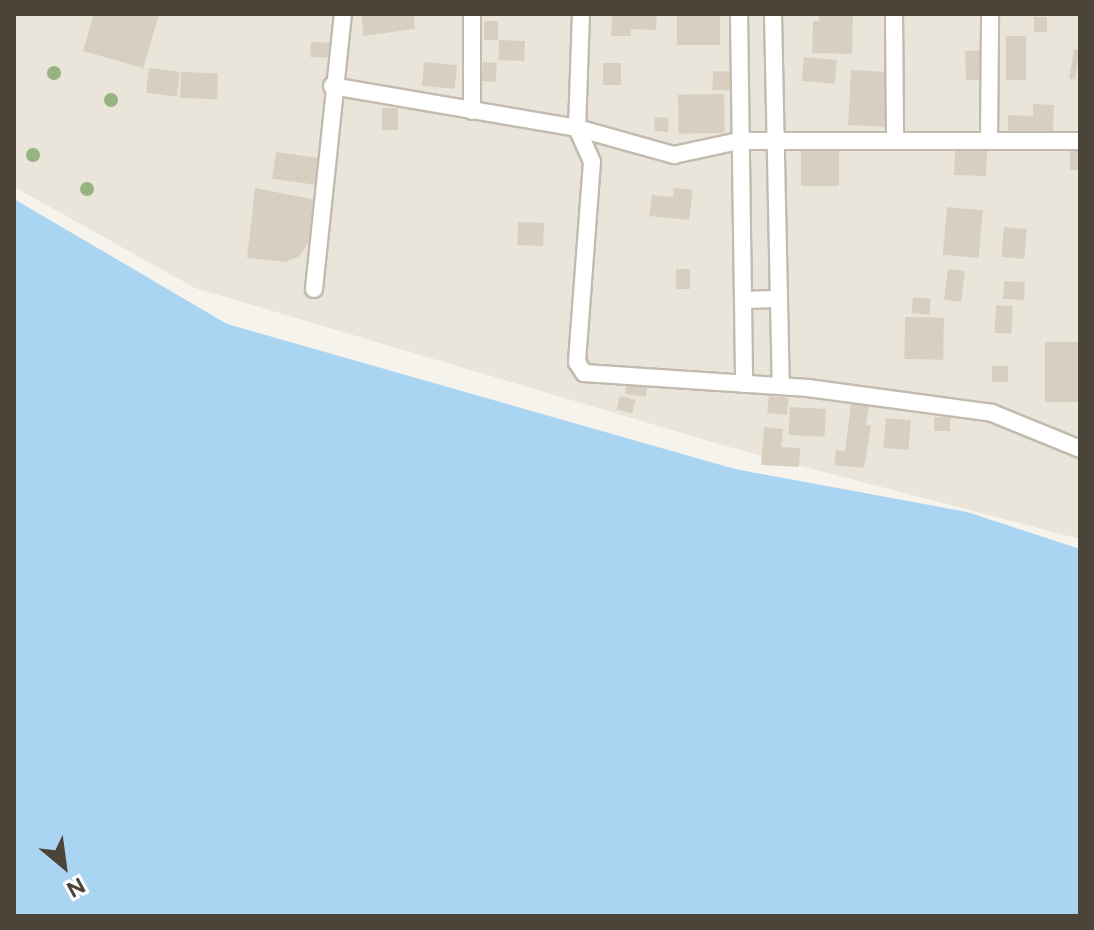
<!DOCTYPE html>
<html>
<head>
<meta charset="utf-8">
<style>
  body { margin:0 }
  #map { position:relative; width:1094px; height:930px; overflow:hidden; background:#f6f3ec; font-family:Figtree,sans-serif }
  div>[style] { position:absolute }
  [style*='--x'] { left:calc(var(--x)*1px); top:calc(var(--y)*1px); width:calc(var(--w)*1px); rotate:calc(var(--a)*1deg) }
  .residential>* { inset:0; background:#eae5da }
  .water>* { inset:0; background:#a9d4f2 }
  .building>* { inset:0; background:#d8cfc1; transform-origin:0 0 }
  .roads { filter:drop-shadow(2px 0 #c2bbae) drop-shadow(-2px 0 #c2bbae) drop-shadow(0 2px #c2bbae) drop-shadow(0 -2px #c2bbae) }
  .street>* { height:16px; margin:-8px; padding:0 8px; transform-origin:8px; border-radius:8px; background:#fff }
  .trees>* { width:14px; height:14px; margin:-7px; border-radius:50%; background:#97b381 }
  span { translate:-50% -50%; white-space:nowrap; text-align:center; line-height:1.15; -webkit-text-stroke:6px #fff; paint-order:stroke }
  .frame { position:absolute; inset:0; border:16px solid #4b4439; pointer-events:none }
  .north { position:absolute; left:24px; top:826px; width:80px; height:80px; -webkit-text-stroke:6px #fff; paint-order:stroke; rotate:151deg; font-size:22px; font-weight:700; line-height:32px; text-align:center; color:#4b4439 }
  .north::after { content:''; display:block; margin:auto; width:28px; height:36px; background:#4b4439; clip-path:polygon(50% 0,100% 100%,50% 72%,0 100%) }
</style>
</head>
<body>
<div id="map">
  <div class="residential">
    <div style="clip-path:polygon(14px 14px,1080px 14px,1080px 539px,729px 447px,195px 288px,14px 187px)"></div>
  </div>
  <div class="water">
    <div style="clip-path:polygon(14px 199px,227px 324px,735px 469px,967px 512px,1080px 549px,1080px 916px,14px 916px)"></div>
  </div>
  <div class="building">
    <div style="clip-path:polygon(94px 14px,159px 15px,143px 68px,83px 51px)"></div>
    <div style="clip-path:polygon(362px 14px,414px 14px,415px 29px,363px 36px)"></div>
    <div style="clip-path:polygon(657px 14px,656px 30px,631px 29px,631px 36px,611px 36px,612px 16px)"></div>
    <div style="left:677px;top:14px;width:43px;height:31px"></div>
    <div style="clip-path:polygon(819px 14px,853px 14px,852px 54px,812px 53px,813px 21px,819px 21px)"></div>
    <div style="left:1034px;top:17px;width:13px;height:15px"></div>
    <div style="left:484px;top:21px;width:14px;height:19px"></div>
    <div style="left:1006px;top:36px;width:20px;height:44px"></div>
    <div style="left:499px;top:40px;width:26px;height:20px;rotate:2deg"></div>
    <div style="left:311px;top:42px;width:24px;height:15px;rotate:2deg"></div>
    <div style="left:1074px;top:49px;width:6px;height:30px;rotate:9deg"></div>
    <div style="left:994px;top:50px;width:29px;height:29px;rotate:88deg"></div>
    <div style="left:804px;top:57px;width:33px;height:24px;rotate:5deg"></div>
    <div style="left:424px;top:62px;width:33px;height:24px;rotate:5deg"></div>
    <div style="left:483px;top:62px;width:14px;height:19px;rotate:4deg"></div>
    <div style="left:603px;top:63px;width:18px;height:22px"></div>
    <div style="left:149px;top:68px;width:31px;height:25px;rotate:7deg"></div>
    <div style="left:851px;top:70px;width:38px;height:55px;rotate:3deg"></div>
    <div style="left:713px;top:71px;width:33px;height:19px;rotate:2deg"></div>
    <div style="left:181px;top:72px;width:37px;height:26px;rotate:2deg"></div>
    <div style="left:724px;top:94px;width:39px;height:46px;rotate:89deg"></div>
    <div style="clip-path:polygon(1033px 104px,1054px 105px,1053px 134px,1008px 131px,1008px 115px,1033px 116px)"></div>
    <div style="left:382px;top:108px;width:16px;height:22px"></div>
    <div style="left:655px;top:117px;width:14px;height:14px;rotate:4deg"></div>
    <div style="left:801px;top:143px;width:38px;height:43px"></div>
    <div style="left:1070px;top:148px;width:10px;height:22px"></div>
    <div style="left:955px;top:150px;width:32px;height:25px;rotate:2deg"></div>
    <div style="left:276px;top:152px;width:45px;height:27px;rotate:8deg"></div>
    <div style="clip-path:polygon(255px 188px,316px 200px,311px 238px,300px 256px,286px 262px,247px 258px)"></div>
    <div style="clip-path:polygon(674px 188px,693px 190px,689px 220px,649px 216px,652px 195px,673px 197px)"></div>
    <div style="left:947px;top:207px;width:36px;height:48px;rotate:5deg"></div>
    <div style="left:518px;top:222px;width:26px;height:23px;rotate:2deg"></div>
    <div style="left:1004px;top:227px;width:23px;height:30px;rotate:5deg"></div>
    <div style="left:676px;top:269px;width:14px;height:20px"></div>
    <div style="left:948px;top:269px;width:17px;height:31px;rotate:7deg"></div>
    <div style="left:1004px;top:281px;width:21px;height:18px;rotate:3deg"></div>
    <div style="left:913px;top:297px;width:18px;height:16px;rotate:6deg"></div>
    <div style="left:996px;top:305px;width:17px;height:28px;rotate:3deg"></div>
    <div style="left:905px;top:317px;width:39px;height:42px;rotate:1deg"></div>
    <div style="left:1045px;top:342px;width:35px;height:60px"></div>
    <div style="left:992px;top:366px;width:16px;height:16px"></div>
    <div style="left:627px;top:381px;width:21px;height:13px;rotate:8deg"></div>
    <div style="left:620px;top:396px;width:16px;height:14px;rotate:14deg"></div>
    <div style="left:769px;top:396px;width:20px;height:17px;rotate:6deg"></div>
    <div style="clip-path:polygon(851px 404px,869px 406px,866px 425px,871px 426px,864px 468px,834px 465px,836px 450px,845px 451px)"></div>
    <div style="left:790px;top:407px;width:36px;height:28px;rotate:3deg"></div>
    <div style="left:934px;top:417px;width:16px;height:14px"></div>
    <div style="left:886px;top:418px;width:25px;height:30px;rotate:5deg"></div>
    <div style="clip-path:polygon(764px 427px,783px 429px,781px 447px,800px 448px,799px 467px,761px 465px)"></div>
  </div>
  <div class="roads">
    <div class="street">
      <div style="--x:472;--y:14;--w:97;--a:90"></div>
      <div style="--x:581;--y:14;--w:114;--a:92"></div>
      <div style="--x:577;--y:128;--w:37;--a:66"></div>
      <div style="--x:592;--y:162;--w:201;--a:94.3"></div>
      <div style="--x:577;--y:362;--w:13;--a:58"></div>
      <div style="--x:584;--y:373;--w:225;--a:3.8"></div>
      <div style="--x:808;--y:388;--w:186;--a:7.7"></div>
      <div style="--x:992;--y:413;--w:95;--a:22.2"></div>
      <div style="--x:739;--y:14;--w:370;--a:89.2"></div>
      <div style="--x:773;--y:14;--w:371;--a:88.8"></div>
      <div style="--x:894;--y:14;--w:125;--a:89.5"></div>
      <div style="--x:332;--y:86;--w:249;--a:9.7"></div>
      <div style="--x:577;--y:128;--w:101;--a:15.6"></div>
      <div style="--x:674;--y:155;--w:66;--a:-12.2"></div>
      <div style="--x:739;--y:141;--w:341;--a:0"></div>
      <div style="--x:989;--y:140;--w:126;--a:-89.5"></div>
      <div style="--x:314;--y:289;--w:277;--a:-84"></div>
      <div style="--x:743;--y:300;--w:32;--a:-2"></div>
    </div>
  </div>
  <div class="trees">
    <div style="left:54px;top:73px"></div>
    <div style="left:111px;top:100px"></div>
    <div style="left:33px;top:155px"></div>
    <div style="left:87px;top:189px"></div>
  </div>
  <div class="frame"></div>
  <div class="north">N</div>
</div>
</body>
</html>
